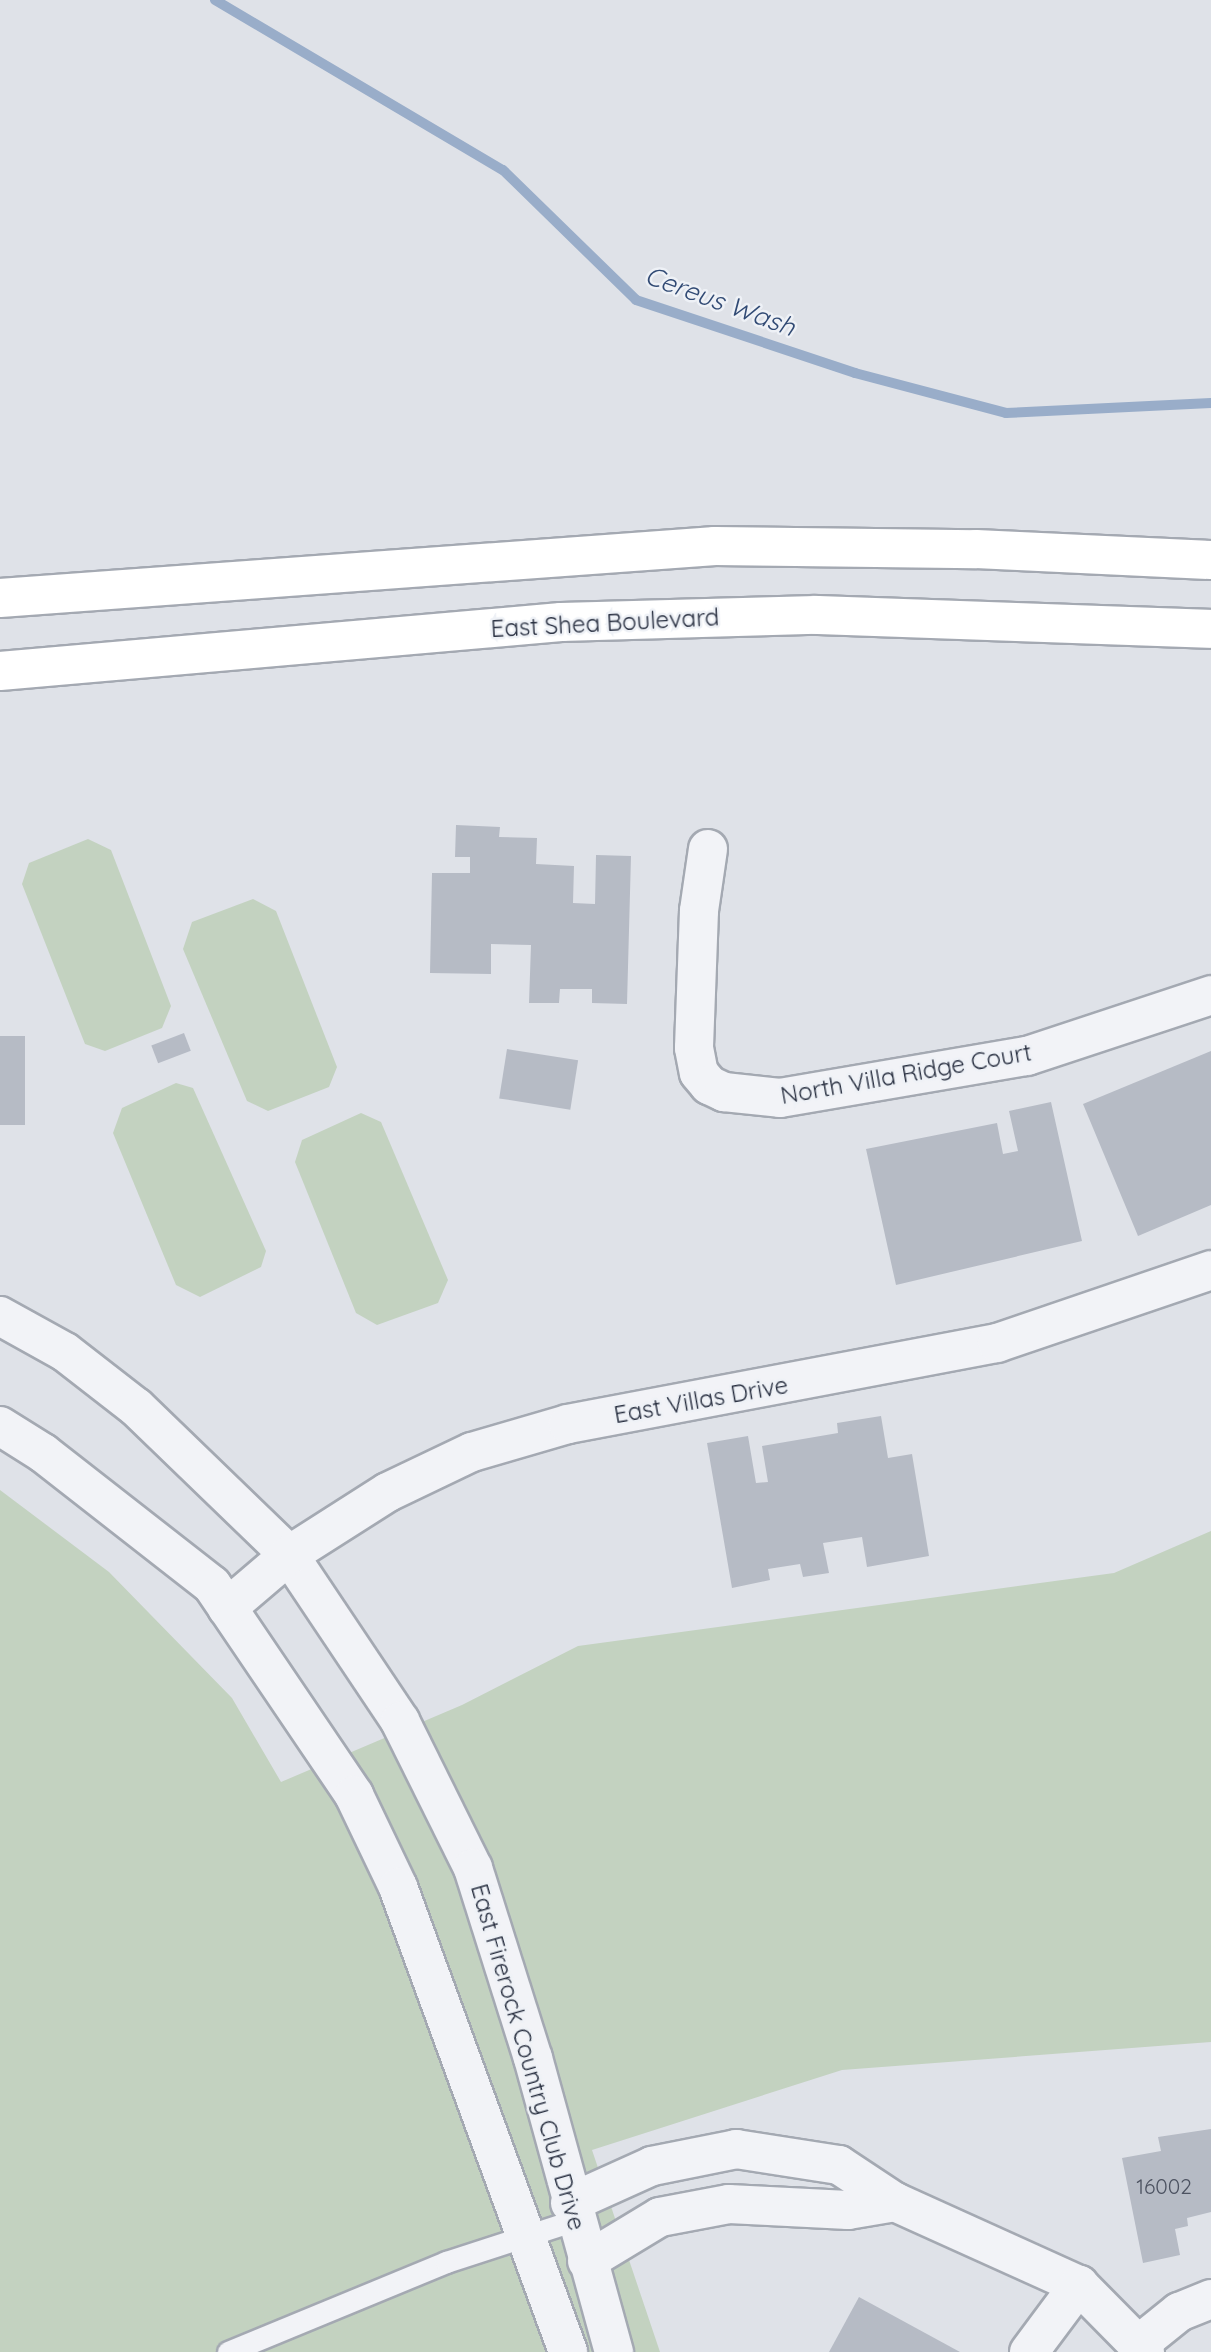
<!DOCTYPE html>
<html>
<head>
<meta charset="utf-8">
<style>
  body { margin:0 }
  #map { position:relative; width:1211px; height:2352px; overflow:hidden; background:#dfe2e8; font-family:Quicksand,sans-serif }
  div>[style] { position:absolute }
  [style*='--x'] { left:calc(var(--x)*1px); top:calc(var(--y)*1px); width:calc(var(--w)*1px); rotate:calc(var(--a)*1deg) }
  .green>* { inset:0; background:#c3d2c0 }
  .stream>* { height:10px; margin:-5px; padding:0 5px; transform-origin:5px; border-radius:5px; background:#99adc9 }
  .building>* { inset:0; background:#b6bbc5; transform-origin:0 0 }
  .roads { filter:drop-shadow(2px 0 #a4a9b2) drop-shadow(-2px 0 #a4a9b2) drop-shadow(0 2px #a4a9b2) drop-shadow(0 -2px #a4a9b2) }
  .service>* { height:21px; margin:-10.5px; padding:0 10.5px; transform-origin:10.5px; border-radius:10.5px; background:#f2f3f7 }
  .minor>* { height:38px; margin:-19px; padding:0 19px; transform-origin:19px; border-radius:19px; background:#f2f3f7 }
  .primary>* { height:38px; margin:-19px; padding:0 19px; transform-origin:19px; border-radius:19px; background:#fff }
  span { translate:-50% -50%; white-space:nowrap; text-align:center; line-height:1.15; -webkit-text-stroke:5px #eef1f6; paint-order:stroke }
  .number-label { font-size:21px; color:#4c5261 }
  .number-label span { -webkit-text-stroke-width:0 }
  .street-label { font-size:24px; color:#282f40 }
  .water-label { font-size:26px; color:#314a74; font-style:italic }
</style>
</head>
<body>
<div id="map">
  <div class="green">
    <div style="clip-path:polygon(88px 839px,111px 850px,171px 1006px,162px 1028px,105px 1051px,85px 1044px,22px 884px,29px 863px)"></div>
    <div style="clip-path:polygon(253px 899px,276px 911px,337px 1067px,329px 1087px,268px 1111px,247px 1101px,183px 949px,192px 922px)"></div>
    <div style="clip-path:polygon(176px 1083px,193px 1088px,266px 1251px,261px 1267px,200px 1297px,176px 1285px,113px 1133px,122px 1108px)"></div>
    <div style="clip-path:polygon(361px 1113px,381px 1122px,448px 1280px,438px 1303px,377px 1325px,356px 1313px,295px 1162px,302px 1140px)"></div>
    <div style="clip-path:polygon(0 1490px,109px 1572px,232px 1698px,281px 1782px,462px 1705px,578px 1646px,1114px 1573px,1211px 1531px,1211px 2042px,842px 2070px,592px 2150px,660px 2352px,0 2352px)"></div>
  </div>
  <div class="stream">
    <div style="--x:215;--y:0;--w:334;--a:30.6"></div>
    <div style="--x:503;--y:170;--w:186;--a:44.3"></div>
    <div style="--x:636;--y:300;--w:231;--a:18.4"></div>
    <div style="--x:855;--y:373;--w:156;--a:14.8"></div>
    <div style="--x:1006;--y:413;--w:205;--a:-2.8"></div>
  </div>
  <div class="building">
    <div style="clip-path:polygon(456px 825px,500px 827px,499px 837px,537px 838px,536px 864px,574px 866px,573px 903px,595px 904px,596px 855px,631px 856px,627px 1004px,592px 1003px,592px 989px,560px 989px,559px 1003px,529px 1003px,531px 945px,491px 944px,491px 974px,430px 973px,432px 873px,470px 873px,470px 857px,455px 857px)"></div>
    <div style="left:184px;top:1033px;width:19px;height:35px;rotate:69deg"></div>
    <div style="left:0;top:1036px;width:25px;height:89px"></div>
    <div style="left:507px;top:1049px;width:72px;height:50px;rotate:9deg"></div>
    <div style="clip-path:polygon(1211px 1051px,1211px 1205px,1138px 1236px,1083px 1104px)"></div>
    <div style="clip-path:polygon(1051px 1102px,1082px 1241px,896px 1285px,866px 1149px,997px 1123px,1003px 1154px,1018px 1151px,1009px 1111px)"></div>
    <div style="clip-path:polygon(881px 1416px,888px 1458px,912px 1454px,929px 1556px,867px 1567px,862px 1537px,823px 1543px,829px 1573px,803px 1577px,800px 1564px,768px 1569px,770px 1580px,732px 1588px,707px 1443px,748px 1436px,756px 1483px,768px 1482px,762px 1446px,838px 1433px,837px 1423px)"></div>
    <div style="clip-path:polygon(1211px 2129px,1211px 2212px,1187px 2218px,1188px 2226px,1175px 2229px,1180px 2255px,1143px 2263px,1122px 2158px,1161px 2151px,1158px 2137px)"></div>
    <div style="clip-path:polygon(859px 2297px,960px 2352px,829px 2352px)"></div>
  </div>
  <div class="roads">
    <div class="service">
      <div style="--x:228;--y:2352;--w:236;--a:-22.4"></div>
      <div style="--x:446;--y:2262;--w:136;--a:-18"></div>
    </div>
    <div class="minor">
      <div style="--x:708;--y:849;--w:63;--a:98.3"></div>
      <div style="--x:699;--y:911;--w:137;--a:92.1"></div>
      <div style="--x:694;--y:1048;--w:25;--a:79"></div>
      <div style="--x:699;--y:1073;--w:16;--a:50"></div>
      <div style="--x:709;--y:1085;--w:17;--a:25"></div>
      <div style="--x:724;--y:1092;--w:56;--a:6.1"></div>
      <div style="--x:780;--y:1098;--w:251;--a:-9.7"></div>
      <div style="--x:1027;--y:1056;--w:194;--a:-18.3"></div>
      <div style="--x:0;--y:1316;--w:74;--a:29"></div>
      <div style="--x:65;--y:1352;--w:90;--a:37.8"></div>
      <div style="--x:136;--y:1407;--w:213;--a:44"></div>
      <div style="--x:289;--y:1555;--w:200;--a:56.2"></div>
      <div style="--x:400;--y:1721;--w:164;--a:63.6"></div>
      <div style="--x:473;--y:1868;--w:199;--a:72.5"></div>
      <div style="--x:533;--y:2058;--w:305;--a:74.6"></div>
      <div style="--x:0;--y:1426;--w:51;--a:32.1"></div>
      <div style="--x:43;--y:1453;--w:214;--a:38"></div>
      <div style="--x:212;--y:1585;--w:254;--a:55.9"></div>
      <div style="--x:354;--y:1795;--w:102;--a:64.4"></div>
      <div style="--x:398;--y:1887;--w:495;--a:69.9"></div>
      <div style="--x:227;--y:1608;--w:82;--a:-40.5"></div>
      <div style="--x:289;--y:1555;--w:117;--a:-32.5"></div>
      <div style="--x:388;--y:1492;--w:93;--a:-25.5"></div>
      <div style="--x:472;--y:1452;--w:100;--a:-16.3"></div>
      <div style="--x:568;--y:1424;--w:437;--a:-10.7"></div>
      <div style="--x:997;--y:1343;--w:226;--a:-18.8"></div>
      <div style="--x:570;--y:2203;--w:90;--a:-24.3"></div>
      <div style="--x:652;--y:2166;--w:86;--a:-11.4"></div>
      <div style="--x:736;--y:2149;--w:104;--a:8.8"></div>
      <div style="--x:839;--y:2165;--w:67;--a:33.5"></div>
      <div style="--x:895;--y:2202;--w:202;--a:24.3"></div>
      <div style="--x:1079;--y:2285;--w:94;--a:45.4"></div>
      <div style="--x:587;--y:2261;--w:85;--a:-31.1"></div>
      <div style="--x:660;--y:2217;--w:70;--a:-10.7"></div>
      <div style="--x:729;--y:2204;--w:119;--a:2.9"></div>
      <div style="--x:848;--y:2210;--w:48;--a:-9.7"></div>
      <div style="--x:1138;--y:2345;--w:53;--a:-38.8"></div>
      <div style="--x:1179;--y:2312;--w:35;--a:-22"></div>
      <div style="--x:1029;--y:2352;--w:84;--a:-53.3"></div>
    </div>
    <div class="primary">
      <div style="--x:0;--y:598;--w:717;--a:-4.16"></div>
      <div style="--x:715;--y:546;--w:261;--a:0.7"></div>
      <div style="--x:976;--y:549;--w:235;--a:2.7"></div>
      <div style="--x:0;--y:671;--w:563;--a:-4.99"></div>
      <div style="--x:561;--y:622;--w:255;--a:-1.6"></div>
      <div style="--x:816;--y:615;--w:395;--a:2"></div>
    </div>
  </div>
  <div class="number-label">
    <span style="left:1164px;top:2186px">16002</span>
  </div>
  <div class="street-label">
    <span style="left:605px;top:623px;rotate:-3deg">East Shea Boulevard</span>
    <span style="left:906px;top:1074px;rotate:-10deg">North Villa Ridge Court</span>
    <span style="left:701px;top:1400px;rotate:-10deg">East Villas Drive</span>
    <span style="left:528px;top:2057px;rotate:74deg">East Firerock Country Club Drive</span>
  </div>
  <div class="water-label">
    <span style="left:720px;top:301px;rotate:20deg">Cereus Wash</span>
  </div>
</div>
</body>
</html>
